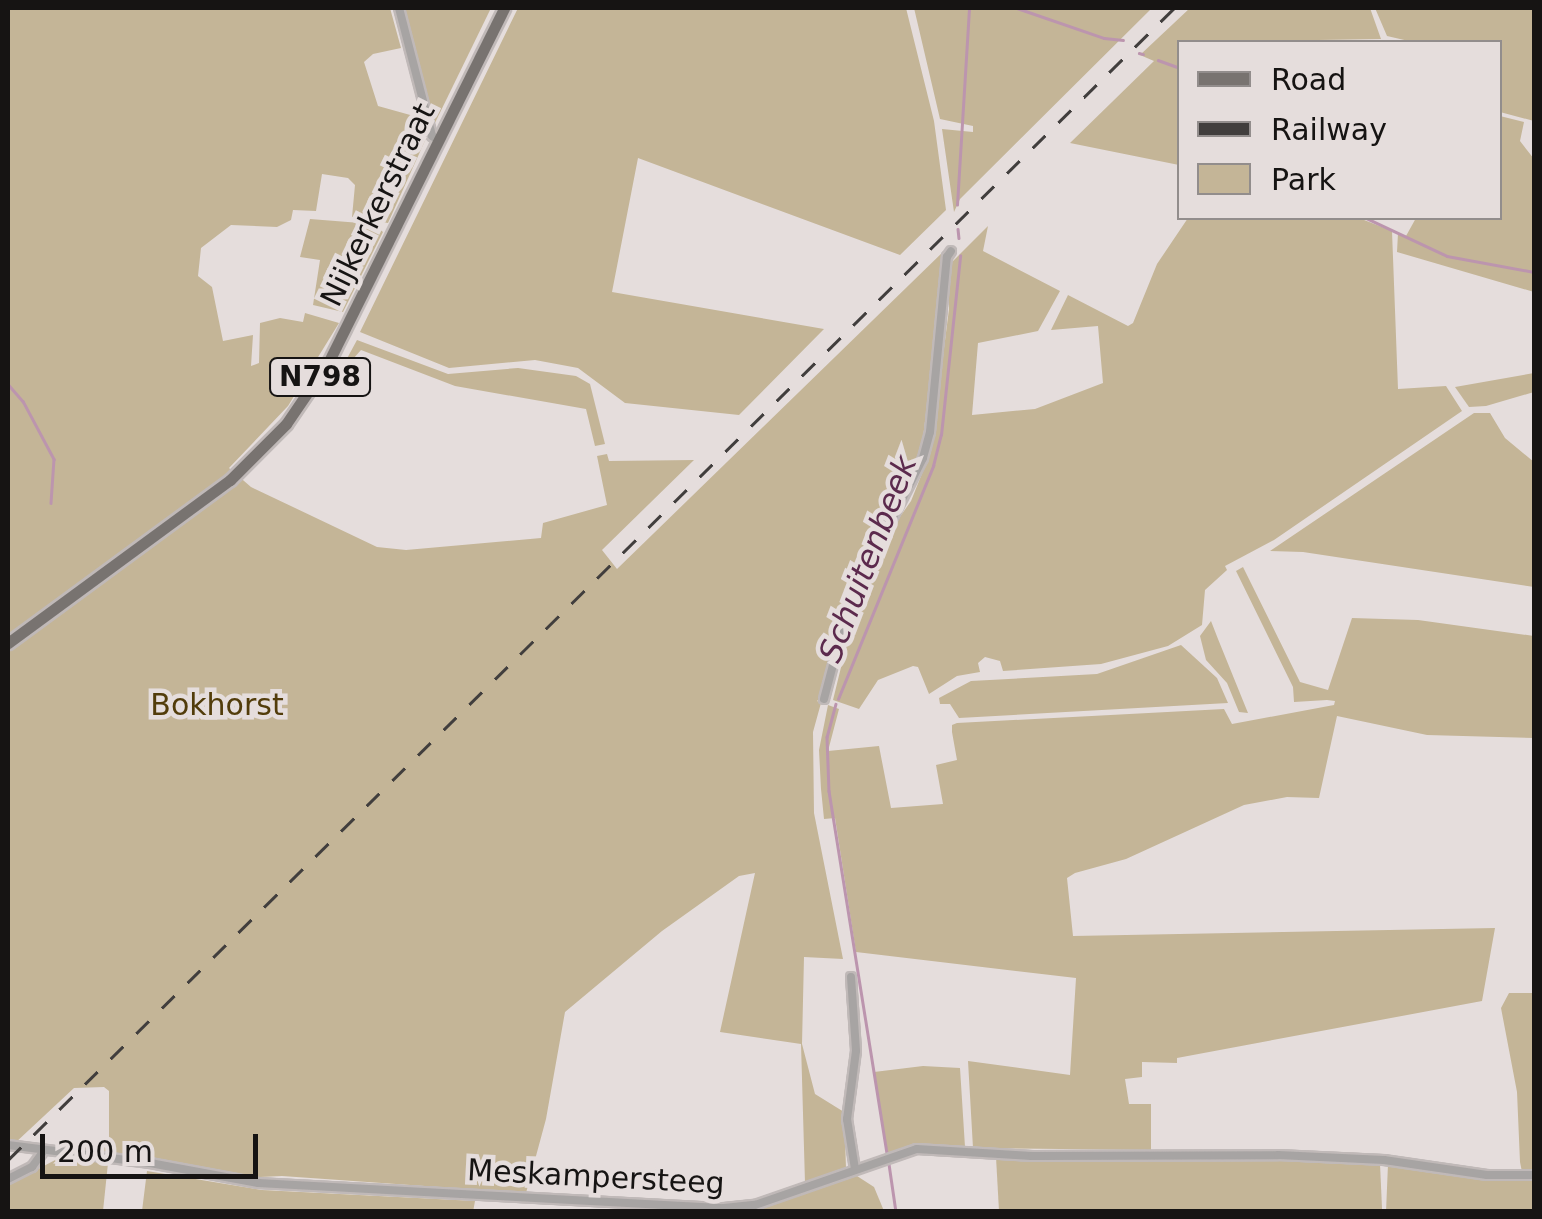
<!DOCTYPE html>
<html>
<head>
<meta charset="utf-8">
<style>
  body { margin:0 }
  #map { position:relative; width:1542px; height:1219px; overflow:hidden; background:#e5dddc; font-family:"DejaVu Sans",sans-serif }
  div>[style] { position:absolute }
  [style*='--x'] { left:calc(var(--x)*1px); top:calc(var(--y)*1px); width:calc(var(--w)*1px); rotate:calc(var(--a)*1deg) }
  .green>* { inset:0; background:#c4b597 }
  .stream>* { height:2.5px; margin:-1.25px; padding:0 1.25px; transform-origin:1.25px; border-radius:1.25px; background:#bc95ae }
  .roads { filter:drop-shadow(2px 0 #c0b9b8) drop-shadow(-2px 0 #c0b9b8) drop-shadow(0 2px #c0b9b8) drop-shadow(0 -2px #c0b9b8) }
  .street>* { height:8px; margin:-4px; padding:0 4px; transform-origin:4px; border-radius:4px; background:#a7a4a3 }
  .primary>* { height:11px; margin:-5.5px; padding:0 5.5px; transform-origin:5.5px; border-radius:5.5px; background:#787370 }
  .rail>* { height:2.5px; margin-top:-1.25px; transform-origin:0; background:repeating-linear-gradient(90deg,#413e3d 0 18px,transparent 0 36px) }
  span { translate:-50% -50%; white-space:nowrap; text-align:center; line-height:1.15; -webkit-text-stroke:9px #e5dddc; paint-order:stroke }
  .shield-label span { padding:2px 8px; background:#e5dddc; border:2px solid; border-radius:8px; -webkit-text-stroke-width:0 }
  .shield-label { font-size:28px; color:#161413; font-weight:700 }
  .street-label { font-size:30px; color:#161413 }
  .park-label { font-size:30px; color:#523c0a }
  .water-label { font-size:32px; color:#5c2a4d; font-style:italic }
  .frame { position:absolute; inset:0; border:10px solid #161413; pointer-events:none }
  .legend { position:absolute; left:1177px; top:40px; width:325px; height:180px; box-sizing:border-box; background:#e5dddc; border:2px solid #928d8c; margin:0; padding:12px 18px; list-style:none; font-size:30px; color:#161413 }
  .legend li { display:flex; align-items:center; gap:20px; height:50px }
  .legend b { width:50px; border:2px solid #928d8c }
  .scale { position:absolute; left:40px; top:1134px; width:218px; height:45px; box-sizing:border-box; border:5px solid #161413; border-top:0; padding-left:12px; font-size:30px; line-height:35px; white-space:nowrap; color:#161413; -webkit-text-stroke:8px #e5dddc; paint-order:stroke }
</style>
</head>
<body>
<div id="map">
  <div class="green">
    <div style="clip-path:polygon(8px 8px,390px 8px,401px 48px,373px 54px,364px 62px,378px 106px,421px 118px,428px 134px,388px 223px,352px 217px,355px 185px,348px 178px,322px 174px,316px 211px,293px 210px,291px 220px,277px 227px,231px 225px,201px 248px,198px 276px,212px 287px,223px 341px,253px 335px,251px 366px,259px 363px,260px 323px,280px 318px,303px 322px,305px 313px,339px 323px,288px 406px,229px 468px,251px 487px,377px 547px,406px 550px,541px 538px,543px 523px,607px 505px,597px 456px,607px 454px,609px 461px,694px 460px,602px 550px,617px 569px,946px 249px,922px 446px,900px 497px,868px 541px,858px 563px,824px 694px,817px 701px,821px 703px,813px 732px,814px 813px,843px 959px,804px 957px,802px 1044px,815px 1094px,844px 1112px,846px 1168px,805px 1183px,801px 1044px,720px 1032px,755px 873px,739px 876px,662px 931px,565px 1012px,546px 1119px,526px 1193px,282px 1176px,241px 1178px,68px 1151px,72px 1144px,109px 1144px,109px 1091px,104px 1087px,74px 1088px,14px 1144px,8px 1141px)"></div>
    <div style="clip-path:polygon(399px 8px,491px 8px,432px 129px)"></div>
    <div style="clip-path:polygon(518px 8px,906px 8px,934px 121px,946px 210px,900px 255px,638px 158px,612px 292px,824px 329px,739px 415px,625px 403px,578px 368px,535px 360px,449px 368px,360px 332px)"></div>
    <div style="clip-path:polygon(914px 8px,1152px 8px,960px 199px,954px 212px,942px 129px,973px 132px,973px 126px,940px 119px)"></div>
    <div style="clip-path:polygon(1190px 8px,1370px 8px,1381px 39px,1180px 42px,1179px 165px,1070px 143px,1154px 61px,1140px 55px)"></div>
    <div style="clip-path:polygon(1375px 8px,1534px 8px,1534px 121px,1500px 112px,1500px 42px,1413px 42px,1387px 36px)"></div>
    <div style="clip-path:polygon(1500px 116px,1524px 122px,1520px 141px,1534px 159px,1534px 292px,1397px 252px,1398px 233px,1406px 236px,1416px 218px,1500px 218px)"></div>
    <div style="clip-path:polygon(1188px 218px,1359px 218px,1392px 231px,1398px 389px,1446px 386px,1462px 411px,1274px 540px,1225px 566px,1227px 570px,1205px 590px,1202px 625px,1168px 646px,1101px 664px,1003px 671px,1000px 661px,985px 657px,978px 663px,980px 672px,957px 676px,929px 694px,918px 667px,913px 666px,878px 680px,859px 709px,833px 700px,866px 565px,911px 501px,931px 451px,949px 309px,949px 265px,988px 226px,983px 251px,1060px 291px,1038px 331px,978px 343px,972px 415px,1035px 409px,1103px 383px,1098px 326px,1051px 330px,1068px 295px,1128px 326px,1133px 323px,1157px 264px)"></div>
    <div style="clip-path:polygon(310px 219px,373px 224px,383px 232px,343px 312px,313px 305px,320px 260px,300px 257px)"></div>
    <div style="clip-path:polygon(357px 340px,448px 374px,518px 368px,576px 376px,590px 384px,605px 444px,595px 446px,586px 409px,455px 386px,361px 350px,337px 377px)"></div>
    <div style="clip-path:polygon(1534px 373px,1534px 392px,1486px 406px,1469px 407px,1455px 387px)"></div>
    <div style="clip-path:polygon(1474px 413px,1490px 413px,1505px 438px,1534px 462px,1534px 587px,1303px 552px,1270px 551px)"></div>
    <div style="clip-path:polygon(1243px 567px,1300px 682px,1328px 690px,1352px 618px,1418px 620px,1534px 636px,1534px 738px,1427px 735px,1337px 716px,1319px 798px,1287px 797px,1244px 805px,1126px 859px,1075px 873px,1067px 878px,1073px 936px,1495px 928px,1482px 1001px,1177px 1058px,1177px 1063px,1142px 1062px,1142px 1077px,1125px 1079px,1129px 1104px,1151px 1104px,1151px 1150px,973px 1148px,968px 1061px,1070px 1075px,1076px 978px,856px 952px,835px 818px,824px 819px,821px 789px,819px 750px,828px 705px,839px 709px,828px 751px,879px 746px,891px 808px,943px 804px,936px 765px,957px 760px,952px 732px,952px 725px,957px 723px,1224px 709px,1232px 724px,1334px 705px,1335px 701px,1327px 700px,1294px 702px,1293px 687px,1236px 571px)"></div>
    <div style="clip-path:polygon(1211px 621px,1218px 639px,1248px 713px,1239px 712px,1227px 683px,1206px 660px,1200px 636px)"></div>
    <div style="clip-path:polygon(1181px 645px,1217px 678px,1228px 703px,959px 718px,950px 704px,940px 704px,939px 698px,971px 681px,1097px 674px)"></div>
    <div style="clip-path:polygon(1509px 993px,1534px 993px,1534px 1172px,1522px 1172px,1520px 1162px,1517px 1092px,1501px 1008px)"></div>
    <div style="clip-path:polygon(923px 1066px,960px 1068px,965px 1147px,916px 1146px,888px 1154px,874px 1072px)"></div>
    <div style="clip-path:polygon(996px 1157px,1297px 1158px,1380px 1164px,1382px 1208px,1382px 1212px,999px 1211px)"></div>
    <div style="clip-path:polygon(57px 1159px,108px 1163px,103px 1211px,8px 1211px,8px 1185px)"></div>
    <div style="clip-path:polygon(1388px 1164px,1484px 1180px,1534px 1178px,1534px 1211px,1386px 1212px)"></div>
    <div style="clip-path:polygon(147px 1171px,262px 1190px,475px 1201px,473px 1212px,142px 1211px)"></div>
    <div style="clip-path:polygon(857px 1176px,874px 1187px,884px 1211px,733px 1212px)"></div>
  </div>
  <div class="stream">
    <div style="--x:1017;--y:8;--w:92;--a:19"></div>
    <div style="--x:1104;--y:38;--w:19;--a:6"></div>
    <div style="--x:1139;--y:53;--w:4;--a:14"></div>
    <div style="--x:1158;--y:60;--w:23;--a:20"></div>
    <div style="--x:957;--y:205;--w:197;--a:-86.5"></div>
    <div style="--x:1366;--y:218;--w:89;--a:25.1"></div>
    <div style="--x:1447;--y:256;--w:88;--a:10.4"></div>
    <div style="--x:958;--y:229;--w:9;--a:84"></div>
    <div style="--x:8;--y:384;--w:23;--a:49"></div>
    <div style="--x:23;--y:401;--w:66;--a:61.9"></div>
    <div style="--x:54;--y:459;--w:44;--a:93.9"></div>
    <div style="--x:838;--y:699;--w:252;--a:-67.8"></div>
    <div style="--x:933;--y:466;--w:32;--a:-76"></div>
    <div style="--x:941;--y:435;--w:180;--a:-83.9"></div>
    <div style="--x:836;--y:704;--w:34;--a:105"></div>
    <div style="--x:827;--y:737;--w:54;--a:87.9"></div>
    <div style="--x:829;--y:791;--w:368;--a:80.9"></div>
    <div style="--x:889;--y:1164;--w:49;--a:81.7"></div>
  </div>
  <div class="roads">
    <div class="street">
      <div style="--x:399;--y:8;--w:132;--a:75.5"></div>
      <div style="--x:432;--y:136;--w:7;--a:34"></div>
      <div style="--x:824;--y:699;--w:133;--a:-75.2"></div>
      <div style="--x:858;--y:570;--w:64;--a:-56.6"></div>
      <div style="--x:893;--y:517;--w:66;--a:-63"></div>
      <div style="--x:923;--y:458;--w:27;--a:-75"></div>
      <div style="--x:930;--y:432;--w:176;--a:-84.5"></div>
      <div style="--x:947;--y:257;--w:7;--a:-56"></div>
      <div style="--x:851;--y:977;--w:74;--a:86.1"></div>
      <div style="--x:856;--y:1051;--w:69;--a:97.5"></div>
      <div style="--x:847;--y:1119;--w:51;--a:80.9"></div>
      <div style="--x:8;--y:1145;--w:143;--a:7.2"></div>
      <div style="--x:150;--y:1163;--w:110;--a:10.5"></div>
      <div style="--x:258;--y:1183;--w:467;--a:3.1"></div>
      <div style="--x:724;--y:1208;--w:31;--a:-6"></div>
      <div style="--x:755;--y:1205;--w:171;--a:-19.1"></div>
      <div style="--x:917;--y:1149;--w:115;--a:3.5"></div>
      <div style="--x:1032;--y:1156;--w:246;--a:-0.2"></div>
      <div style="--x:1278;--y:1155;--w:106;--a:2.7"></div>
      <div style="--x:1384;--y:1160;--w:104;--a:8.3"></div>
      <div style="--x:1487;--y:1175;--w:47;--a:0"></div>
      <div style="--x:8;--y:1179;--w:27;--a:-27"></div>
      <div style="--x:32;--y:1167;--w:17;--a:-54"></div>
    </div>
    <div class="primary">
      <div style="--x:8;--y:643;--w:275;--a:-36.3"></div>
      <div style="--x:230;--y:480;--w:79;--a:-45"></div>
      <div style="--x:286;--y:424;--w:76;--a:-55.7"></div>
      <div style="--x:329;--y:361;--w:394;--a:-63.6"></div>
    </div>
  </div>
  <div class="rail">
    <div style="--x:8;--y:1160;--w:1639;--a:-44.65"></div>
  </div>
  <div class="shield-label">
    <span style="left:320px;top:377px">N798</span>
  </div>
  <div class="street-label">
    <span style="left:378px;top:205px;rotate:-64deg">Nijkerkerstraat</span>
    <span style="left:596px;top:1177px;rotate:3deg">Meskampersteeg</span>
  </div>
  <div class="park-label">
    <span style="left:217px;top:705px">Bokhorst</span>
  </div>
  <div class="water-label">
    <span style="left:868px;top:559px;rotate:-69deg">Schuitenbeek</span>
  </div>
  <div class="frame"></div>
  <ul class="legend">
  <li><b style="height:12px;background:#787370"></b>Road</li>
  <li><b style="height:12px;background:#413e3d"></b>Railway</li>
  <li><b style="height:28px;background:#c4b597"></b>Park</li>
  </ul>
  <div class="scale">200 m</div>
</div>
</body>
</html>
